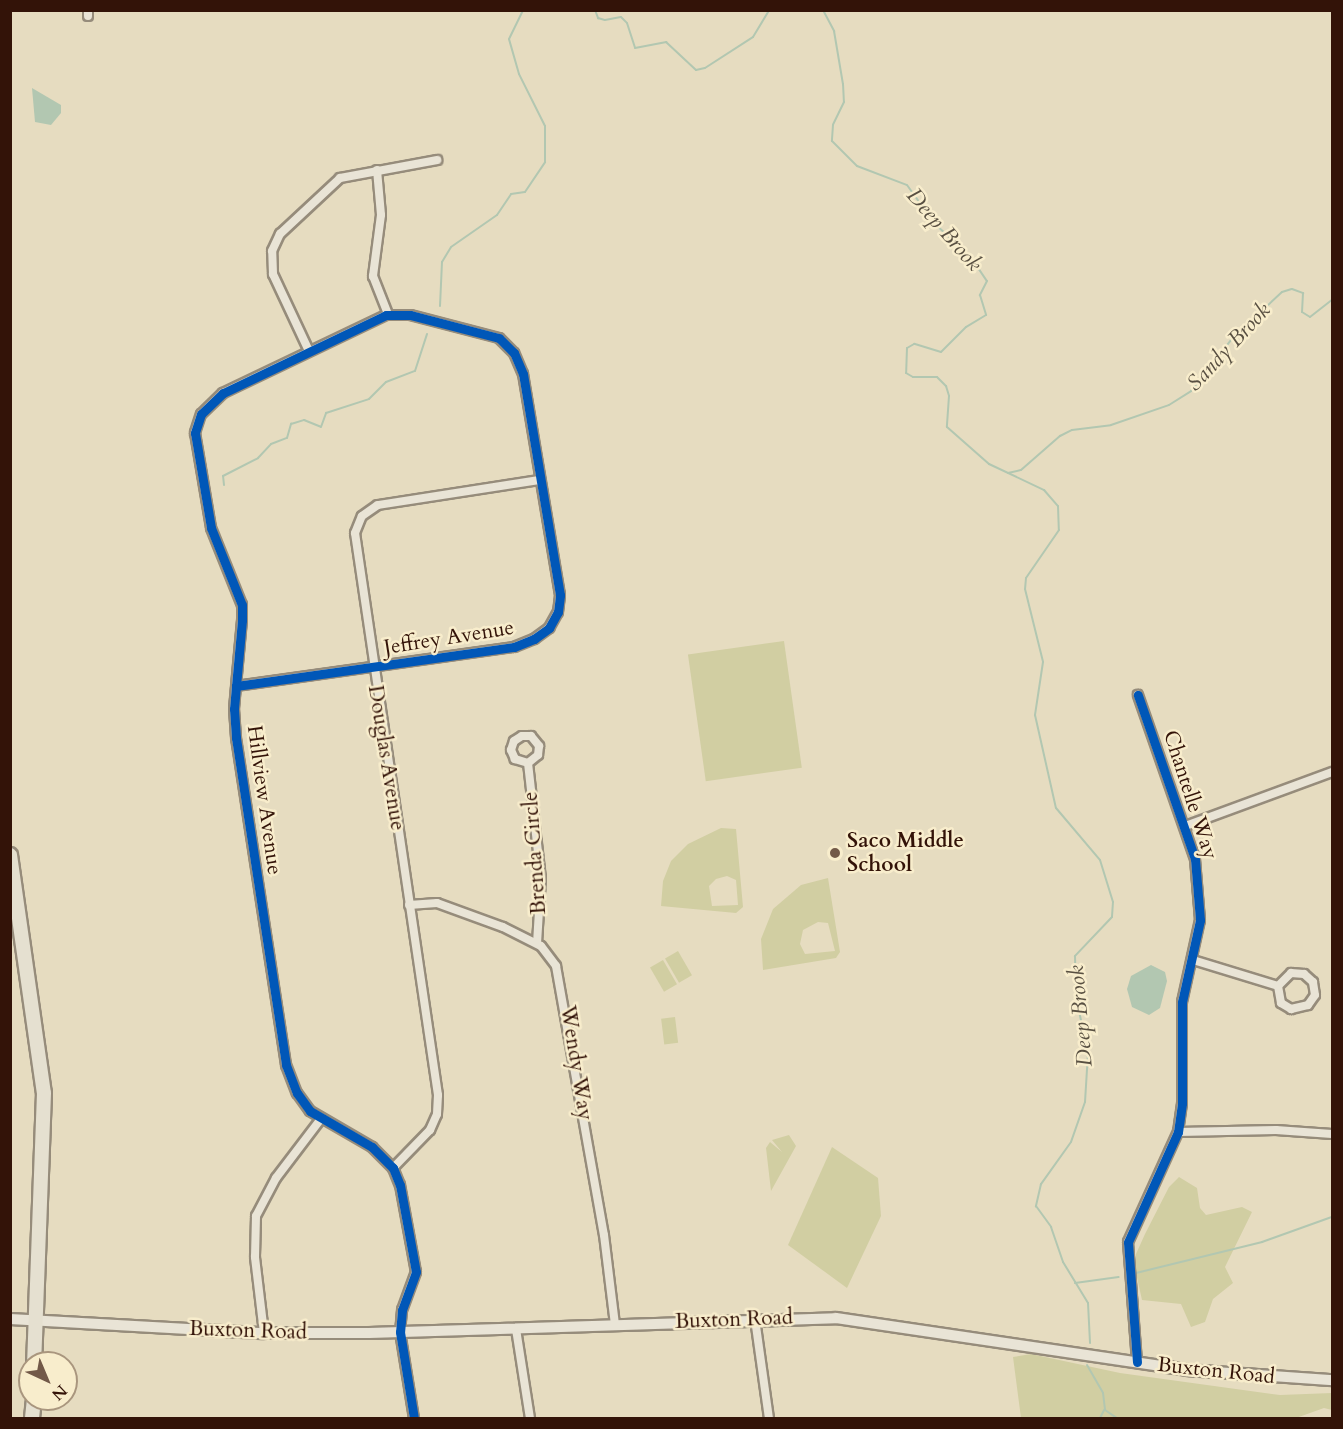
<!DOCTYPE html>
<html>
<head>
<meta charset="utf-8">
<style>
  body { margin:0 }
  #map { position:relative; width:1343px; height:1429px; overflow:hidden; background:#e6dcc0; font-family:Cardo,serif }
  div>[style] { position:absolute }
  [style*='--x'] { left:calc(var(--x)*1px); top:calc(var(--y)*1px); width:calc(var(--w)*1px); rotate:calc(var(--a)*1deg) }
  .green>* { inset:0; background:#d1cea2; transform-origin:0 0 }
  .water>* { inset:0; background:#b2c7b1 }
  .stream>* { height:2px; margin:-1px; padding:0 1px; transform-origin:1px; border-radius:1px; background:#b2c7b1 }
  .roads { filter:drop-shadow(2px 0 #968c7b) drop-shadow(-2px 0 #968c7b) drop-shadow(0 2px #968c7b) drop-shadow(0 -2px #968c7b) }
  .street>* { height:8px; margin:-4px; padding:0 4px; transform-origin:4px; border-radius:4px; background:#e9e4d6 }
  .secondary>* { height:10px; margin:-5px; padding:0 5px; transform-origin:5px; border-radius:5px; background:#e9e4d6 }
  .highway>* { height:14px; margin:-7px; padding:0 7px; transform-origin:7px; border-radius:7px; background:#e5e0d0 }
  .cycleway>* { height:9px; margin:-4.5px; padding:0 4.5px; transform-origin:4.5px; border-radius:4.5px; background:#0057b8 }
  .dots>* { width:16px; height:16px; translate:-50% -50%; box-sizing:border-box; border:3px solid #f8edcc; border-radius:50% }
  span { translate:-50% -50%; white-space:nowrap; text-align:center; line-height:1.15; -webkit-text-stroke:5px #f8edcc; paint-order:stroke }
  .street-label { font-size:21px; color:#331308 }
  .poi-label { font-size:21px; color:#331308; font-weight:700 }
  .left { translate:0 -50%; text-align:left }
  .water-label { font-size:22px; color:#584f41; font-style:italic }
  .frame { position:absolute; inset:0; border:12px solid #331308; pointer-events:none }
  .north { position:absolute; left:18px; top:1351px; width:60px; height:60px; box-sizing:border-box; background:#f8edcc; border:2px solid #a9967e; border-radius:50%; rotate:136deg; font-size:16px; font-weight:700; line-height:24px; text-align:center; color:#331308 }
  .north::after { content:''; display:block; margin:auto; width:21px; height:27px; background:#725948; clip-path:polygon(50% 0,100% 100%,50% 72%,0 100%) }
</style>
</head>
<body>
<div id="map">
  <div class="green">
    <div style="left:784px;top:641px;width:128px;height:97px;rotate:82deg"></div>
    <div style="clip-path:polygon(evenodd,721px 828px,736px 829px,743px 907px,736px 913px,661px 906px,663px 881px,671px 861px,688px 844px,721px 828px,727px 876px,736px 880px,738px 905px,712px 906px,709px 886px,716px 879px,727px 876px)"></div>
    <div style="clip-path:polygon(evenodd,828px 878px,840px 952px,836px 958px,763px 970px,761px 939px,773px 909px,801px 885px,828px 878px,818px 922px,828px 923px,835px 951px,805px 954px,800px 944px,803px 930px,818px 922px)"></div>
    <div style="left:678px;top:951px;width:28px;height:15px;rotate:60deg"></div>
    <div style="left:663px;top:960px;width:28px;height:15px;rotate:60deg"></div>
    <div style="left:675px;top:1017px;width:26px;height:14px;rotate:83deg"></div>
    <div style="clip-path:polygon(789px 1135px,796px 1146px,771px 1191px,766px 1148px,770px 1142px,782px 1152px,772px 1140px)"></div>
    <div style="clip-path:polygon(832px 1147px,878px 1178px,881px 1216px,847px 1288px,788px 1245px)"></div>
    <div style="clip-path:polygon(1179px 1177px,1197px 1188px,1200px 1208px,1206px 1215px,1242px 1207px,1252px 1212px,1225px 1267px,1233px 1283px,1213px 1299px,1205px 1322px,1191px 1327px,1181px 1304px,1142px 1300px,1136px 1273px,1136px 1254px,1145px 1234px,1169px 1187px)"></div>
    <div style="clip-path:polygon(1031px 1354px,1120px 1373px,1280px 1395px,1332px 1393px,1332px 1410px,1324px 1408px,1296px 1418px,1021px 1418px,1013px 1357px)"></div>
  </div>
  <div class="water">
    <div style="clip-path:polygon(32px 88px,61px 105px,61px 113px,51px 125px,35px 122px)"></div>
    <div style="clip-path:polygon(1151px 965px,1165px 972px,1167px 981px,1160px 1008px,1149px 1015px,1132px 1007px,1127px 989px,1131px 976px)"></div>
  </div>
  <div class="stream">
    <div style="--x:595;--y:10;--w:9;--a:69"></div>
    <div style="--x:598;--y:18;--w:7;--a:16"></div>
    <div style="--x:605;--y:20;--w:16;--a:-11"></div>
    <div style="--x:621;--y:17;--w:8;--a:45"></div>
    <div style="--x:627;--y:23;--w:26;--a:72"></div>
    <div style="--x:635;--y:48;--w:32;--a:-11"></div>
    <div style="--x:666;--y:42;--w:41;--a:43"></div>
    <div style="--x:696;--y:70;--w:9;--a:-13"></div>
    <div style="--x:705;--y:68;--w:57;--a:-32.9"></div>
    <div style="--x:753;--y:37;--w:31;--a:-59"></div>
    <div style="--x:823;--y:10;--w:24;--a:62"></div>
    <div style="--x:834;--y:31;--w:54;--a:80.4"></div>
    <div style="--x:843;--y:84;--w:18;--a:87"></div>
    <div style="--x:844;--y:102;--w:25;--a:116"></div>
    <div style="--x:833;--y:125;--w:16;--a:94"></div>
    <div style="--x:832;--y:141;--w:35;--a:45"></div>
    <div style="--x:857;--y:166;--w:53;--a:20.8"></div>
    <div style="--x:907;--y:185;--w:48;--a:54.3"></div>
    <div style="--x:935;--y:224;--w:47;--a:42.4"></div>
    <div style="--x:970;--y:256;--w:30;--a:56"></div>
    <div style="--x:987;--y:281;--w:16;--a:117"></div>
    <div style="--x:980;--y:295;--w:21;--a:73"></div>
    <div style="--x:986;--y:315;--w:23;--a:149"></div>
    <div style="--x:966;--y:327;--w:35;--a:135"></div>
    <div style="--x:941;--y:352;--w:28;--a:-163"></div>
    <div style="--x:914;--y:344;--w:8;--a:150"></div>
    <div style="--x:907;--y:348;--w:25;--a:92"></div>
    <div style="--x:906;--y:373;--w:8;--a:30"></div>
    <div style="--x:913;--y:377;--w:24;--a:0"></div>
    <div style="--x:937;--y:377;--w:13;--a:45"></div>
    <div style="--x:946;--y:386;--w:10;--a:73"></div>
    <div style="--x:949;--y:396;--w:31;--a:94"></div>
    <div style="--x:947;--y:427;--w:56;--a:41.4"></div>
    <div style="--x:989;--y:464;--w:61;--a:25.3"></div>
    <div style="--x:1044;--y:490;--w:21;--a:49"></div>
    <div style="--x:1058;--y:506;--w:24;--a:88"></div>
    <div style="--x:1059;--y:530;--w:58;--a:124.5"></div>
    <div style="--x:1026;--y:578;--w:11;--a:95"></div>
    <div style="--x:1025;--y:589;--w:75;--a:76.1"></div>
    <div style="--x:1043;--y:662;--w:54;--a:98.6"></div>
    <div style="--x:1035;--y:715;--w:95;--a:77.3"></div>
    <div style="--x:1056;--y:808;--w:68;--a:49.8"></div>
    <div style="--x:1100;--y:860;--w:44;--a:72.8"></div>
    <div style="--x:1113;--y:902;--w:15;--a:94"></div>
    <div style="--x:1112;--y:917;--w:54;--a:133.5"></div>
    <div style="--x:1075;--y:956;--w:41;--a:88.6"></div>
    <div style="--x:1076;--y:997;--w:57;--a:77.9"></div>
    <div style="--x:1088;--y:1053;--w:49;--a:93.5"></div>
    <div style="--x:1085;--y:1102;--w:42;--a:109.3"></div>
    <div style="--x:1071;--y:1142;--w:52;--a:125.5"></div>
    <div style="--x:1041;--y:1184;--w:23;--a:103"></div>
    <div style="--x:1036;--y:1206;--w:26;--a:54"></div>
    <div style="--x:1051;--y:1227;--w:37;--a:71"></div>
    <div style="--x:1063;--y:1262;--w:48;--a:58.6"></div>
    <div style="--x:1088;--y:1303;--w:40;--a:87.1"></div>
    <div style="--x:440;--y:306;--w:44;--a:-87.4"></div>
    <div style="--x:442;--y:262;--w:17;--a:-59"></div>
    <div style="--x:451;--y:247;--w:56;--a:-34.8"></div>
    <div style="--x:497;--y:215;--w:25;--a:-56"></div>
    <div style="--x:511;--y:194;--w:14;--a:-8"></div>
    <div style="--x:525;--y:192;--w:36;--a:-56"></div>
    <div style="--x:545;--y:162;--w:36;--a:-90"></div>
    <div style="--x:545;--y:126;--w:58;--a:-116.6"></div>
    <div style="--x:519;--y:74;--w:36;--a:-106"></div>
    <div style="--x:509;--y:39;--w:32;--a:-64"></div>
    <div style="--x:1008;--y:473;--w:13;--a:-13"></div>
    <div style="--x:1021;--y:470;--w:52;--a:-41.1"></div>
    <div style="--x:1060;--y:436;--w:13;--a:-27"></div>
    <div style="--x:1072;--y:430;--w:39;--a:-7"></div>
    <div style="--x:1111;--y:425;--w:61;--a:-19"></div>
    <div style="--x:1169;--y:405;--w:26;--a:-32"></div>
    <div style="--x:1191;--y:391;--w:65;--a:-51.9"></div>
    <div style="--x:1231;--y:340;--w:70;--a:-43.3"></div>
    <div style="--x:1282;--y:292;--w:10;--a:-17"></div>
    <div style="--x:1292;--y:289;--w:12;--a:20"></div>
    <div style="--x:1303;--y:293;--w:19;--a:93"></div>
    <div style="--x:1302;--y:312;--w:9;--a:32"></div>
    <div style="--x:1310;--y:317;--w:28;--a:-38"></div>
    <div style="--x:224;--y:485;--w:9;--a:-96"></div>
    <div style="--x:223;--y:476;--w:39;--a:-27"></div>
    <div style="--x:258;--y:458;--w:19;--a:-47"></div>
    <div style="--x:271;--y:444;--w:17;--a:-21"></div>
    <div style="--x:287;--y:438;--w:15;--a:-74"></div>
    <div style="--x:291;--y:424;--w:14;--a:-17"></div>
    <div style="--x:304;--y:420;--w:18;--a:22"></div>
    <div style="--x:321;--y:427;--w:15;--a:-70"></div>
    <div style="--x:326;--y:413;--w:45;--a:-18"></div>
    <div style="--x:369;--y:399;--w:24;--a:-45"></div>
    <div style="--x:386;--y:382;--w:31;--a:-21"></div>
    <div style="--x:415;--y:371;--w:39;--a:-72"></div>
    <div style="--x:1136;--y:1273;--w:130;--a:-13.8"></div>
    <div style="--x:1262;--y:1242;--w:74;--a:-19.7"></div>
    <div style="--x:1075;--y:1283;--w:44;--a:-7.8"></div>
    <div style="--x:1087;--y:1365;--w:32;--a:60"></div>
    <div style="--x:1103;--y:1393;--w:17;--a:83"></div>
    <div style="--x:1105;--y:1410;--w:14;--a:34"></div>
    <div style="--x:1100;--y:1418;--w:9;--a:-63"></div>
  </div>
  <div class="roads">
    <div class="street">
      <div style="--x:88;--y:16;--w:6;--a:-90"></div>
      <div style="--x:377;--y:170;--w:45;--a:84.9"></div>
      <div style="--x:381;--y:215;--w:62;--a:97.5"></div>
      <div style="--x:373;--y:276;--w:41;--a:68.5"></div>
      <div style="--x:309;--y:351;--w:85;--a:-115.1"></div>
      <div style="--x:273;--y:274;--w:23;--a:-92"></div>
      <div style="--x:272;--y:251;--w:19;--a:-65"></div>
      <div style="--x:280;--y:234;--w:82;--a:-43"></div>
      <div style="--x:340;--y:178;--w:99;--a:-10.5"></div>
      <div style="--x:236;--y:686;--w:281;--a:-8"></div>
      <div style="--x:514;--y:647;--w:22;--a:-22"></div>
      <div style="--x:534;--y:639;--w:19;--a:-36"></div>
      <div style="--x:549;--y:628;--w:18;--a:-61"></div>
      <div style="--x:558;--y:612;--w:17;--a:-83"></div>
      <div style="--x:560;--y:595;--w:224;--a:-99.5"></div>
      <div style="--x:523;--y:374;--w:23;--a:-113"></div>
      <div style="--x:514;--y:353;--w:21;--a:-135"></div>
      <div style="--x:499;--y:338;--w:92;--a:-165.5"></div>
      <div style="--x:410;--y:315;--w:24;--a:180"></div>
      <div style="--x:386;--y:315;--w:181;--a:154.4"></div>
      <div style="--x:223;--y:393;--w:30;--a:136"></div>
      <div style="--x:201;--y:414;--w:20;--a:108"></div>
      <div style="--x:195;--y:433;--w:96;--a:80.4"></div>
      <div style="--x:211;--y:528;--w:83;--a:68.1"></div>
      <div style="--x:242;--y:605;--w:15;--a:90"></div>
      <div style="--x:242;--y:620;--w:66;--a:95.2"></div>
      <div style="--x:236;--y:686;--w:23;--a:95"></div>
      <div style="--x:234;--y:709;--w:29;--a:86"></div>
      <div style="--x:236;--y:738;--w:331;--a:81.3"></div>
      <div style="--x:286;--y:1065;--w:30;--a:69"></div>
      <div style="--x:297;--y:1093;--w:22;--a:54"></div>
      <div style="--x:310;--y:1111;--w:72;--a:30.1"></div>
      <div style="--x:372;--y:1147;--w:30;--a:45"></div>
      <div style="--x:393;--y:1168;--w:18;--a:68"></div>
      <div style="--x:400;--y:1185;--w:88;--a:79.6"></div>
      <div style="--x:416;--y:1272;--w:40;--a:110.2"></div>
      <div style="--x:402;--y:1310;--w:22;--a:95"></div>
      <div style="--x:400;--y:1332;--w:87;--a:80.8"></div>
      <div style="--x:528;--y:763;--w:14;--a:-163"></div>
      <div style="--x:515;--y:759;--w:10;--a:-114"></div>
      <div style="--x:511;--y:750;--w:9;--a:-72"></div>
      <div style="--x:514;--y:741;--w:9;--a:-32"></div>
      <div style="--x:522;--y:736;--w:9;--a:0"></div>
      <div style="--x:531;--y:736;--w:13;--a:51"></div>
      <div style="--x:539;--y:746;--w:9;--a:96"></div>
      <div style="--x:538;--y:755;--w:13;--a:141"></div>
      <div style="--x:528;--y:763;--w:116;--a:83.6"></div>
      <div style="--x:541;--y:878;--w:65;--a:93.5"></div>
      <div style="--x:1185;--y:826;--w:157;--a:-20.2"></div>
      <div style="--x:409;--y:905;--w:28;--a:-4"></div>
      <div style="--x:437;--y:903;--w:70;--a:20"></div>
      <div style="--x:503;--y:927;--w:42;--a:26.6"></div>
      <div style="--x:541;--y:946;--w:25;--a:53"></div>
      <div style="--x:556;--y:966;--w:273;--a:79.9"></div>
      <div style="--x:604;--y:1235;--w:91;--a:83"></div>
      <div style="--x:1193;--y:960;--w:89;--a:17"></div>
      <div style="--x:1278;--y:986;--w:17;--a:80"></div>
      <div style="--x:1281;--y:1003;--w:12;--a:31"></div>
      <div style="--x:1291;--y:1009;--w:17;--a:-13"></div>
      <div style="--x:1308;--y:1005;--w:12;--a:-55"></div>
      <div style="--x:1315;--y:995;--w:13;--a:-99"></div>
      <div style="--x:1313;--y:982;--w:12;--a:-138"></div>
      <div style="--x:1304;--y:974;--w:13;--a:-176"></div>
      <div style="--x:1291;--y:973;--w:18;--a:135"></div>
      <div style="--x:1178;--y:1132;--w:98;--a:-1.2"></div>
      <div style="--x:1276;--y:1130;--w:56;--a:4.1"></div>
      <div style="--x:393;--y:1168;--w:53;--a:-45.8"></div>
      <div style="--x:430;--y:1130;--w:17;--a:-66"></div>
      <div style="--x:437;--y:1114;--w:19;--a:-87"></div>
      <div style="--x:438;--y:1095;--w:568;--a:-98.4"></div>
      <div style="--x:355;--y:533;--w:18;--a:-68"></div>
      <div style="--x:362;--y:516;--w:19;--a:-35"></div>
      <div style="--x:378;--y:505;--w:164;--a:-8.8"></div>
      <div style="--x:755;--y:1319;--w:100;--a:82"></div>
      <div style="--x:516;--y:1329;--w:90;--a:81.1"></div>
      <div style="--x:264;--y:1333;--w:77;--a:-96.8"></div>
      <div style="--x:255;--y:1257;--w:41;--a:-88.6"></div>
      <div style="--x:256;--y:1216;--w:43;--a:-62.2"></div>
      <div style="--x:276;--y:1178;--w:73;--a:-52.8"></div>
      <div style="--x:1137;--y:1362;--w:120;--a:-94.3"></div>
      <div style="--x:1128;--y:1242;--w:121;--a:-65.6"></div>
      <div style="--x:1178;--y:1132;--w:29;--a:-82"></div>
      <div style="--x:1182;--y:1103;--w:101;--a:-90"></div>
      <div style="--x:1182;--y:1002;--w:84;--a:-77.6"></div>
      <div style="--x:1200;--y:920;--w:61;--a:-94.7"></div>
      <div style="--x:1195;--y:859;--w:174;--a:-109.2"></div>
    </div>
    <div class="secondary">
      <div style="--x:10;--y:1319;--w:254;--a:3.2"></div>
      <div style="--x:264;--y:1333;--w:105;--a:0"></div>
      <div style="--x:369;--y:1333;--w:467;--a:-1.8"></div>
      <div style="--x:836;--y:1318;--w:356;--a:8.4"></div>
      <div style="--x:1188;--y:1370;--w:144;--a:4"></div>
    </div>
    <div class="highway">
      <div style="--x:10;--y:855;--w:240;--a:81.9"></div>
      <div style="--x:44;--y:1093;--w:270;--a:92.1"></div>
      <div style="--x:32;--y:1418;--w:19;--a:-84"></div>
    </div>
  </div>
  <div class="cycleway">
    <div style="--x:236;--y:686;--w:281;--a:-8"></div>
    <div style="--x:514;--y:647;--w:22;--a:-22"></div>
    <div style="--x:534;--y:639;--w:19;--a:-36"></div>
    <div style="--x:549;--y:628;--w:18;--a:-61"></div>
    <div style="--x:558;--y:612;--w:17;--a:-83"></div>
    <div style="--x:560;--y:595;--w:224;--a:-99.5"></div>
    <div style="--x:523;--y:374;--w:23;--a:-113"></div>
    <div style="--x:514;--y:353;--w:21;--a:-135"></div>
    <div style="--x:499;--y:338;--w:92;--a:-165.5"></div>
    <div style="--x:410;--y:315;--w:24;--a:180"></div>
    <div style="--x:386;--y:315;--w:181;--a:154.4"></div>
    <div style="--x:223;--y:393;--w:30;--a:136"></div>
    <div style="--x:201;--y:414;--w:20;--a:108"></div>
    <div style="--x:195;--y:433;--w:96;--a:80.4"></div>
    <div style="--x:211;--y:528;--w:83;--a:68.1"></div>
    <div style="--x:242;--y:605;--w:15;--a:90"></div>
    <div style="--x:242;--y:620;--w:66;--a:95.2"></div>
    <div style="--x:236;--y:686;--w:23;--a:95"></div>
    <div style="--x:234;--y:709;--w:29;--a:86"></div>
    <div style="--x:236;--y:738;--w:331;--a:81.3"></div>
    <div style="--x:286;--y:1065;--w:30;--a:69"></div>
    <div style="--x:297;--y:1093;--w:22;--a:54"></div>
    <div style="--x:310;--y:1111;--w:72;--a:30.1"></div>
    <div style="--x:372;--y:1147;--w:30;--a:45"></div>
    <div style="--x:393;--y:1168;--w:18;--a:68"></div>
    <div style="--x:400;--y:1185;--w:88;--a:79.6"></div>
    <div style="--x:416;--y:1272;--w:40;--a:110.2"></div>
    <div style="--x:402;--y:1310;--w:22;--a:95"></div>
    <div style="--x:400;--y:1332;--w:87;--a:80.8"></div>
    <div style="--x:1137;--y:1362;--w:120;--a:-94.3"></div>
    <div style="--x:1128;--y:1242;--w:121;--a:-65.6"></div>
    <div style="--x:1178;--y:1132;--w:29;--a:-82"></div>
    <div style="--x:1182;--y:1103;--w:101;--a:-90"></div>
    <div style="--x:1182;--y:1002;--w:84;--a:-77.6"></div>
    <div style="--x:1200;--y:920;--w:61;--a:-94.7"></div>
    <div style="--x:1195;--y:859;--w:174;--a:-109.2"></div>
  </div>
  <div class="dots">
    <div style="left:835px;top:853px;background:#725948"></div>
  </div>
  <div class="street-label">
    <span style="left:449px;top:638px;rotate:-9deg">Jeffrey Avenue</span>
    <span style="left:386px;top:758px;rotate:81deg">Douglas Avenue</span>
    <span style="left:1190px;top:795px;rotate:72deg">Chantelle Way</span>
    <span style="left:264px;top:800px;rotate:82deg">Hillview Avenue</span>
    <span style="left:535px;top:853px;rotate:-94deg">Brenda Circle</span>
    <span style="left:576px;top:1063px;rotate:81deg">Wendy Way</span>
    <span style="left:734px;top:1320px;rotate:-2deg">Buxton Road</span>
    <span style="left:248px;top:1331px;rotate:2deg">Buxton Road</span>
    <span style="left:1216px;top:1371px;rotate:6deg">Buxton Road</span>
  </div>
  <div class="poi-label">
    <span class="left" style="left:847px;top:853px">Saco Middle<br>School</span>
  </div>
  <div class="water-label">
    <span style="left:944px;top:230px;rotate:49deg">Deep Brook</span>
    <span style="left:1229px;top:347px;rotate:-47deg">Sandy Brook</span>
    <span style="left:1081px;top:1016px;rotate:-95deg">Deep Brook</span>
  </div>
  <div class="frame"></div>
  <div class="north">N</div>
</div>
</body>
</html>
